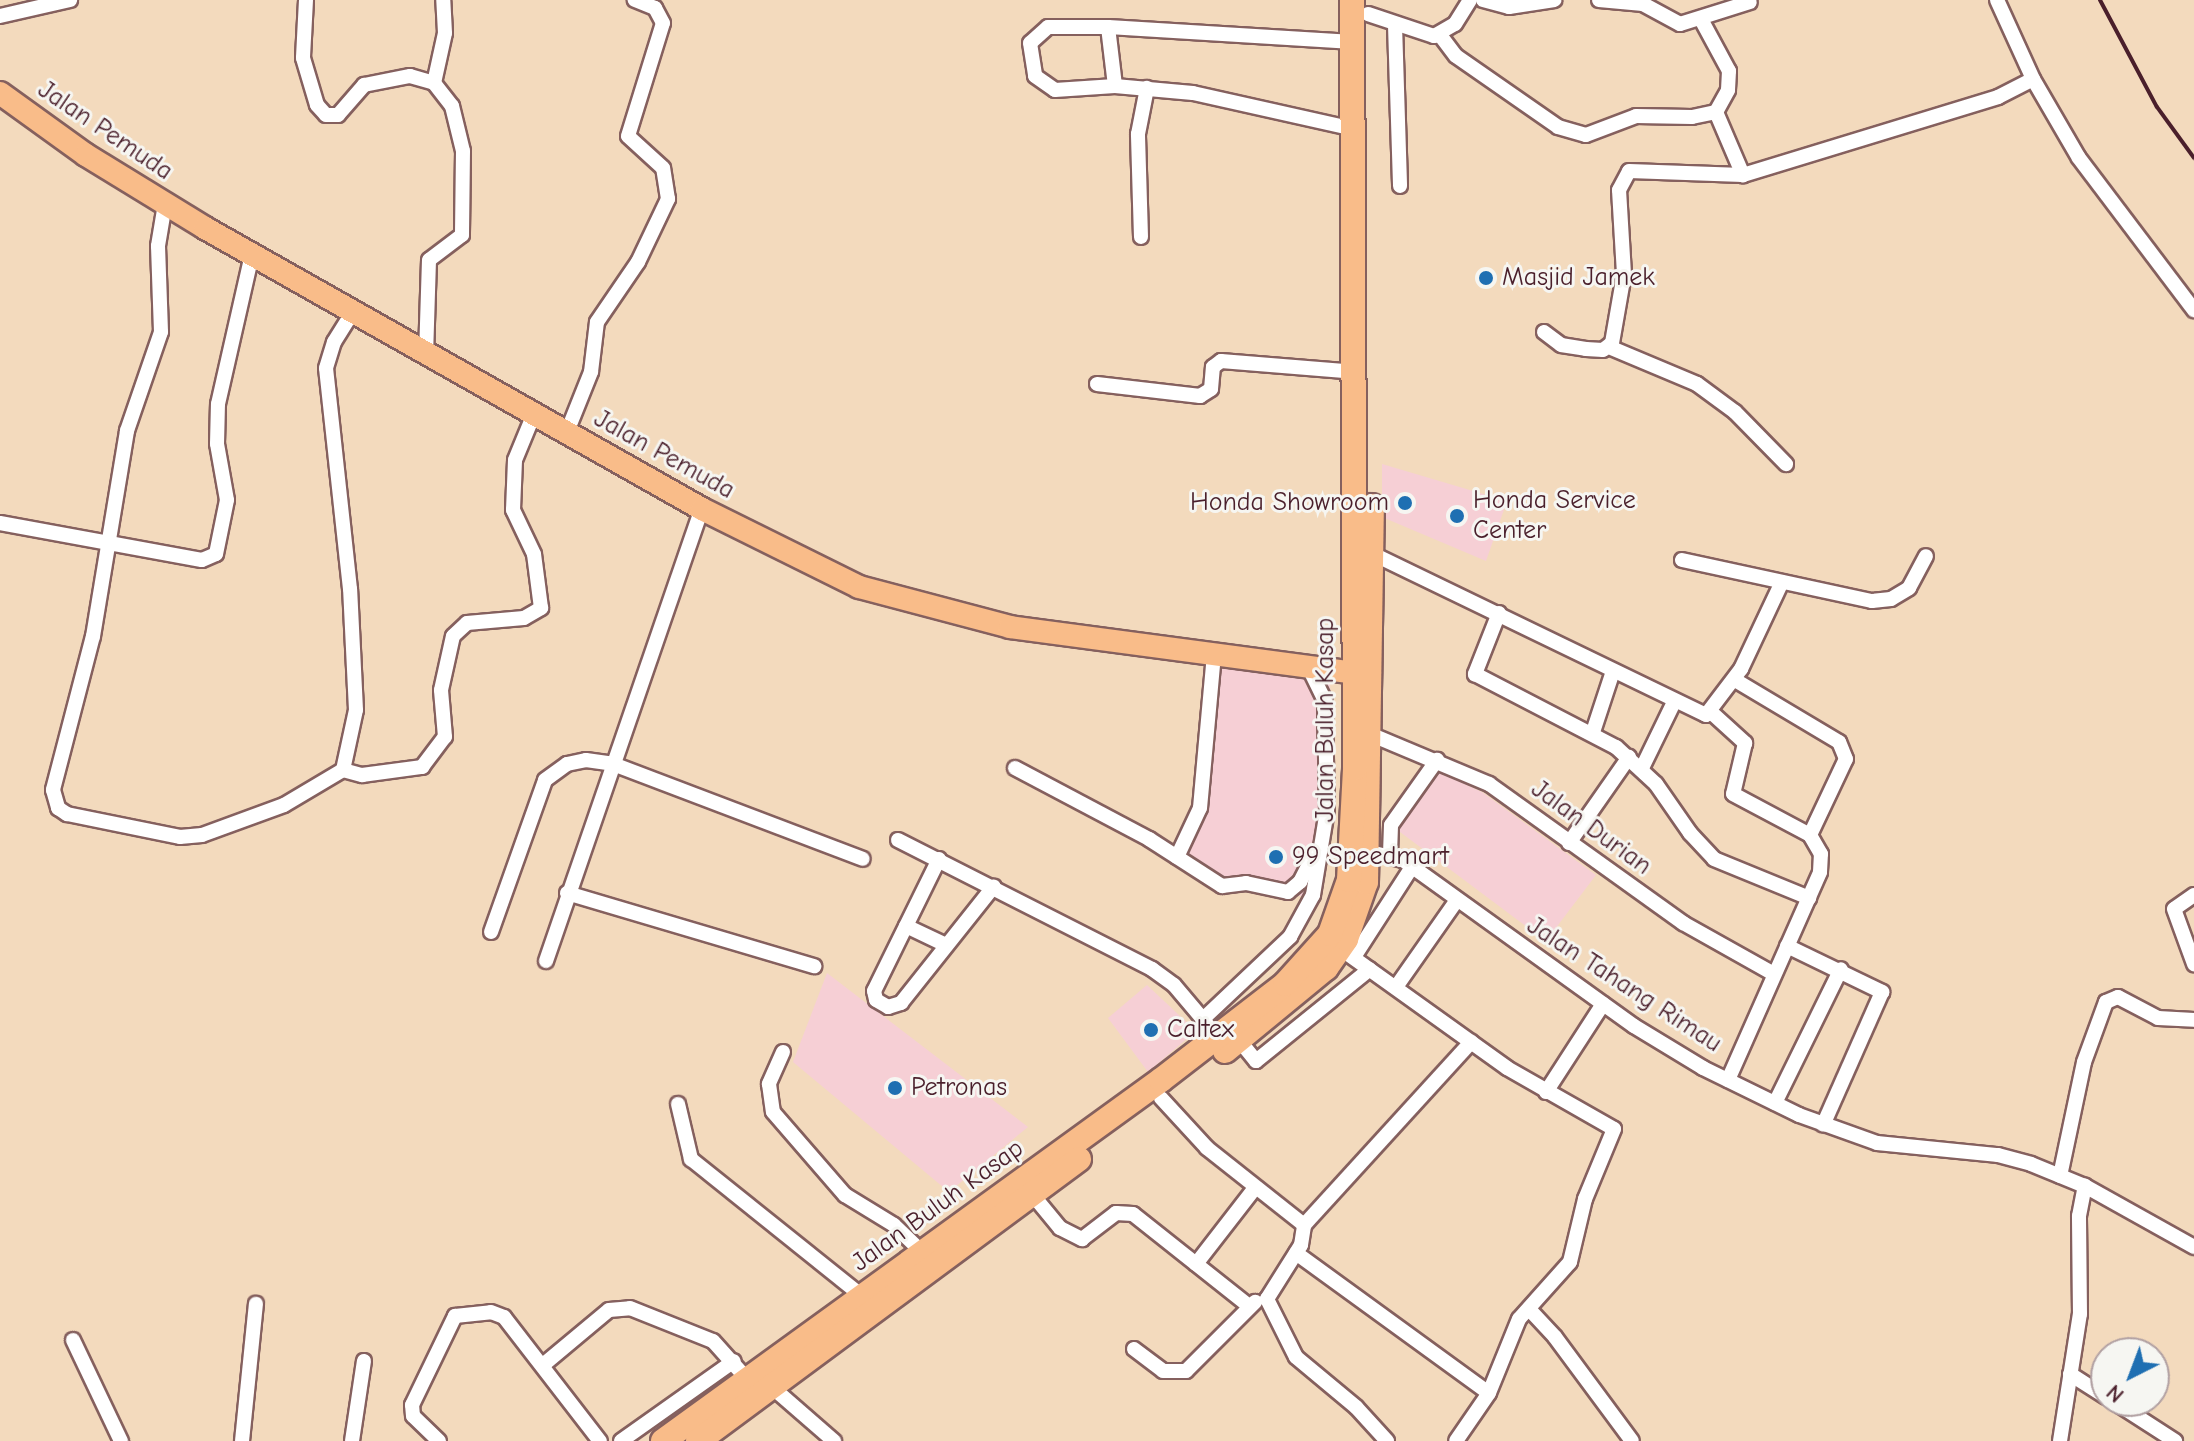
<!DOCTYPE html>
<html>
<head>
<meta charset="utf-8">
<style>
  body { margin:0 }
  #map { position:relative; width:2194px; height:1441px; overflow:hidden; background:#f3dabd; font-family:"Comic Neue",sans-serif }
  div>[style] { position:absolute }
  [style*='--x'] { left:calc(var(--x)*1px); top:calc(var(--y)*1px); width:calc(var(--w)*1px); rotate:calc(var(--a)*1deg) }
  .built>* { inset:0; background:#f6cfd5 }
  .roads { filter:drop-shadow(2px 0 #85605e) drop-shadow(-2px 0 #85605e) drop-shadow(0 2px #85605e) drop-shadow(0 -2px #85605e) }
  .minor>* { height:14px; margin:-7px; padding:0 7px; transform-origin:7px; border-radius:7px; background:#fff }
  .primary>* { height:22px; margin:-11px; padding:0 11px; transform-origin:11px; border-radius:11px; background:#f9bc89 }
  .trunk>* { height:24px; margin:-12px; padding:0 12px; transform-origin:12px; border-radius:12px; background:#f9bc89 }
  .rail>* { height:4px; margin:-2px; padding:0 2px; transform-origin:2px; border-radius:2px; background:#4a1f2b }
  .dots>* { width:22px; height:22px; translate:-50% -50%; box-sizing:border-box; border:4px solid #f6f6f2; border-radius:50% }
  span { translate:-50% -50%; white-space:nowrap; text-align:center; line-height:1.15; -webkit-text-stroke:6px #f6f6f2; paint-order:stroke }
  .street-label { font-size:26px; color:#4a1f2b }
  .poi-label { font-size:26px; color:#4a1f2b }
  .left { translate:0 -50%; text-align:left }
  .right { translate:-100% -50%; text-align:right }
  .north { position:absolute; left:2090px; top:1337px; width:80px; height:80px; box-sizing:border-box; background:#f6f6f2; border:2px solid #b1a0a2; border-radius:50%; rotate:222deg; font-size:22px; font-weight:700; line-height:32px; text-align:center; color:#4a1f2b }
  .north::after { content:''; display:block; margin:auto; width:28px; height:36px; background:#1f6fb2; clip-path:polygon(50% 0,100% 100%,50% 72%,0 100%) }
</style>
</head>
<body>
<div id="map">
  <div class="built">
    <div style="clip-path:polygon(1382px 464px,1507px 501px,1486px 561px,1382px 517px)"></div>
    <div style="clip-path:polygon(1209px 657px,1330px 679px,1332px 809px,1316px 896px,1282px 896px,1185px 872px,1171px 858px,1197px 804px)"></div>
    <div style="clip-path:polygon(1437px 771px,1482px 792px,1596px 875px,1549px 937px,1543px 939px,1396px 829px)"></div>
    <div style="clip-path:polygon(827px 973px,1028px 1127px,949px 1192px,793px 1062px)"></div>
    <div style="clip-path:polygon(1147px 985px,1196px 1031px,1148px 1072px,1108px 1018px)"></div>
  </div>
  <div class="roads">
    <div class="minor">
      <div style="--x:306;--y:0;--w:58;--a:93"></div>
      <div style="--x:303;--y:58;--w:49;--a:73.4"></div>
      <div style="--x:317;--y:105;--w:13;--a:48"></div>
      <div style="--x:326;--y:115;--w:12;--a:0"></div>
      <div style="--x:338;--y:115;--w:40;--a:-49"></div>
      <div style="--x:364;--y:85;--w:47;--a:-11.1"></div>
      <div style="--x:410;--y:76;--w:25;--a:16"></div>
      <div style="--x:434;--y:83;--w:29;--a:52"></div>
      <div style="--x:452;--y:106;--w:46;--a:76.3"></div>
      <div style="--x:463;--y:151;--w:84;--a:90.7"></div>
      <div style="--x:462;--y:235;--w:41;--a:142.9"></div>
      <div style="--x:429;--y:260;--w:95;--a:91.8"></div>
      <div style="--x:1483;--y:0;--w:27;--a:15"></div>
      <div style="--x:1509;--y:7;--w:46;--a:-8.8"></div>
      <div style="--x:1599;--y:0;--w:44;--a:5.2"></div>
      <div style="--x:1643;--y:4;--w:42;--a:28.4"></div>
      <div style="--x:1680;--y:24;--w:73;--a:-17.4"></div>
      <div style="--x:1997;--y:0;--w:87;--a:65.5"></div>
      <div style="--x:2033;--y:79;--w:91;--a:59.8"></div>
      <div style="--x:2079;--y:158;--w:191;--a:52.9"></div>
      <div style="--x:1368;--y:14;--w:70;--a:18.4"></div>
      <div style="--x:1434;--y:36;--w:24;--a:-30"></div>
      <div style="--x:1455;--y:24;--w:28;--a:-58"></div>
      <div style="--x:0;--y:16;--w:72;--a:-12.9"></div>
      <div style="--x:1395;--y:25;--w:161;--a:88.2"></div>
      <div style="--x:1108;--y:27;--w:59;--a:83.2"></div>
      <div style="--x:1440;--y:35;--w:26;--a:53"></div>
      <div style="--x:1456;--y:56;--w:124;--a:34.8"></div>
      <div style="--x:1558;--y:127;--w:29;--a:16"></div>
      <div style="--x:1586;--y:135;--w:53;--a:-20.8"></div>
      <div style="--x:1636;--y:116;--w:56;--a:1"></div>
      <div style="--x:1692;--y:117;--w:25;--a:-12"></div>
      <div style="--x:1716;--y:112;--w:25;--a:-61"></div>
      <div style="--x:1728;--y:90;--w:19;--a:-87"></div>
      <div style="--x:1729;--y:71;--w:57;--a:-118.4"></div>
      <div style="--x:1353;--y:42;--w:245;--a:-176.5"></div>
      <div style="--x:1108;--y:27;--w:60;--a:180"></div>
      <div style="--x:1048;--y:27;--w:24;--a:138"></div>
      <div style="--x:1030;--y:43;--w:33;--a:81"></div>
      <div style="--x:1035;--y:76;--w:24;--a:35"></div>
      <div style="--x:1055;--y:90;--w:60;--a:-3.8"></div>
      <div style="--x:1115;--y:86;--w:78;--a:5.1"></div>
      <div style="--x:1193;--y:93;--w:165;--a:12.6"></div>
      <div style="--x:434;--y:83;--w:51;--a:-77.6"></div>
      <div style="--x:445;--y:33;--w:33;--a:-93"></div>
      <div style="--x:1716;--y:112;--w:69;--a:66.8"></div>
      <div style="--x:165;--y:204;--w:43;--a:99.5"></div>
      <div style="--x:158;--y:246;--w:86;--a:88"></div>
      <div style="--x:161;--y:332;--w:105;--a:109"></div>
      <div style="--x:127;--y:431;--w:208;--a:99.4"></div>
      <div style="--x:93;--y:636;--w:159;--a:104.6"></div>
      <div style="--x:53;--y:790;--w:19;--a:74"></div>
      <div style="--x:58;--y:808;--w:11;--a:34"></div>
      <div style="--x:67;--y:814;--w:115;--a:11.5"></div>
      <div style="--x:180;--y:837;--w:22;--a:-5"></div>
      <div style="--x:202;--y:835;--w:87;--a:-20.1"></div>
      <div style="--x:284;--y:805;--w:69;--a:-30.7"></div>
      <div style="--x:343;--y:770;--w:61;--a:-77.8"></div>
      <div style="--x:356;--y:710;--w:121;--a:-92.8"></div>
      <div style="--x:350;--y:589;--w:222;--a:-96.2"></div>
      <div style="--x:326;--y:368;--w:27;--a:-73"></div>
      <div style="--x:334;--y:342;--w:36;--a:-58"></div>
      <div style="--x:1141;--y:237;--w:103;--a:-91.7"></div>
      <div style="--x:1138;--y:134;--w:47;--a:-78.9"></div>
      <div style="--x:1544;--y:332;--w:21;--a:37"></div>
      <div style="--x:1561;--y:345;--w:25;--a:9"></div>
      <div style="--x:1586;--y:349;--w:17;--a:3"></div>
      <div style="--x:1603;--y:350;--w:11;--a:-38"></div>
      <div style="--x:1612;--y:343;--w:70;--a:-80.1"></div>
      <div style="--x:1624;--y:274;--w:84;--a:-93.4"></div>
      <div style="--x:1619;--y:190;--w:21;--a:-62"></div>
      <div style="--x:1629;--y:171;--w:114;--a:2"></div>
      <div style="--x:1743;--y:175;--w:267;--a:-17"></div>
      <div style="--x:1998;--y:97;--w:39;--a:-27"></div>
      <div style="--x:1609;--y:347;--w:95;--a:22.8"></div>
      <div style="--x:1697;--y:384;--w:47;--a:36.4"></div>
      <div style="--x:1735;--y:412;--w:73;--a:45.6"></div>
      <div style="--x:1097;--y:384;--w:104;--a:6.6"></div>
      <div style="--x:1200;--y:396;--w:13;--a:-32"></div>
      <div style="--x:1211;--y:389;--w:22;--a:-85"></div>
      <div style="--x:1213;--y:367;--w:10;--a:-37"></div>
      <div style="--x:1221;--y:361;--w:136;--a:4.6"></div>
      <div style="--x:567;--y:432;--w:65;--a:-68.2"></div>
      <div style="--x:591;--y:372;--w:50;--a:-83.2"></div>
      <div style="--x:597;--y:322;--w:73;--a:-55.7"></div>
      <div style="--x:638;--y:262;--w:70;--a:-64.5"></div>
      <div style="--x:668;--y:199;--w:31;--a:-99"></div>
      <div style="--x:663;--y:168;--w:47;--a:-137.6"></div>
      <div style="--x:628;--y:136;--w:118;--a:-72.8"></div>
      <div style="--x:663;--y:23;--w:17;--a:-118"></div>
      <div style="--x:655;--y:8;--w:22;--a:-158"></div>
      <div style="--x:0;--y:523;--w:205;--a:10.4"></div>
      <div style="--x:202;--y:560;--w:15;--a:-23"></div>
      <div style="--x:216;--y:554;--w:55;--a:-78.5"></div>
      <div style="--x:227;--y:500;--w:57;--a:-100.1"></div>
      <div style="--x:217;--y:444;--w:40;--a:-88.6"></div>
      <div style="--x:218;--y:404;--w:154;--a:-77.2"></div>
      <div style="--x:1373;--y:554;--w:370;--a:25.8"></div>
      <div style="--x:1706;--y:715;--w:58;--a:-52.7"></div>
      <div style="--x:1741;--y:669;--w:96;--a:-64.8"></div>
      <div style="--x:1682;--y:560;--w:194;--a:12.2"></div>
      <div style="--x:1872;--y:601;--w:19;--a:-6"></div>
      <div style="--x:1891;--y:599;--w:21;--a:-31"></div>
      <div style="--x:1909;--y:588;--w:36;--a:-62"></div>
      <div style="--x:1499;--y:613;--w:66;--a:111.5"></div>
      <div style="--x:1475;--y:674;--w:159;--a:27.4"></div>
      <div style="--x:1616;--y:747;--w:54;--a:42.8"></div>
      <div style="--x:1656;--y:784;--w:60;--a:55.2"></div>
      <div style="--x:1690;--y:833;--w:35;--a:47"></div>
      <div style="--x:1714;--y:859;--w:103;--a:22.3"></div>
      <div style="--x:1712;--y:713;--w:45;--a:42.3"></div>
      <div style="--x:1745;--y:743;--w:52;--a:103.2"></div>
      <div style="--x:1733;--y:794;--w:87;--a:28"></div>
      <div style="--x:1593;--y:732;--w:64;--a:-71.8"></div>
      <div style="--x:1372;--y:735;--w:127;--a:22.7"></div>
      <div style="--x:1489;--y:784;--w:239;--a:35.6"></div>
      <div style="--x:1683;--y:923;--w:104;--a:29.3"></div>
      <div style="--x:1015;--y:768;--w:152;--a:27.9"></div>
      <div style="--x:1149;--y:839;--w:87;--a:32.8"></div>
      <div style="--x:1222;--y:886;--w:24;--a:-7"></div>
      <div style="--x:1246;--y:883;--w:43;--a:12.1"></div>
      <div style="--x:1288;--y:892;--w:16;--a:-40"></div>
      <div style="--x:1300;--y:882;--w:29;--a:-63"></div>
      <div style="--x:1642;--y:768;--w:73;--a:-64.1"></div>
      <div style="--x:343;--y:770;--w:20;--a:15"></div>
      <div style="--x:362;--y:775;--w:61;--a:-7.6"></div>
      <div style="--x:422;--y:767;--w:38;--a:-53"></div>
      <div style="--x:445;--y:737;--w:47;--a:-94.9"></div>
      <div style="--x:441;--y:690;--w:55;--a:-77.5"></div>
      <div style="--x:453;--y:636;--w:19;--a:-43"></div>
      <div style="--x:467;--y:623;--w:57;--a:-5"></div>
      <div style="--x:524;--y:618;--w:20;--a:-30"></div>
      <div style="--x:541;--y:608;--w:54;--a:-97.4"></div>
      <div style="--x:534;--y:554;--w:49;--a:-115.5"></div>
      <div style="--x:513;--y:510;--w:50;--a:-87.7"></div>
      <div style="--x:515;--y:460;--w:50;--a:-67.6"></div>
      <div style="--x:898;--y:840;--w:285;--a:26.9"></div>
      <div style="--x:1152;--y:969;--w:27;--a:36"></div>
      <div style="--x:1174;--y:985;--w:51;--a:49.8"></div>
      <div style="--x:1569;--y:843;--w:105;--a:-55.1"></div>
      <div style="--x:1362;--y:850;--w:42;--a:13.7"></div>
      <div style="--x:1403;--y:860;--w:284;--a:35.7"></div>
      <div style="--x:1634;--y:1026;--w:81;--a:31.3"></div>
      <div style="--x:1703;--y:1068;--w:107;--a:26.1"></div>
      <div style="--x:1799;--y:1115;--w:83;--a:19.7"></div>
      <div style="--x:1877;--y:1143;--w:122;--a:5.7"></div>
      <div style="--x:1998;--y:1155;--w:34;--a:15"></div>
      <div style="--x:2031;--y:1164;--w:58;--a:22.2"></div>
      <div style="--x:2085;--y:1186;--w:125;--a:29.2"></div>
      <div style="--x:1390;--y:854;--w:29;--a:-88"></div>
      <div style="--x:1391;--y:825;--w:80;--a:-54.7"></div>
      <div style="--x:1177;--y:857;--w:54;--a:-64.9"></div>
      <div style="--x:1200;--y:808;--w:156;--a:-84.8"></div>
      <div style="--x:939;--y:859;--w:147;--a:116.2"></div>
      <div style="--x:874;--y:991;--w:9;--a:77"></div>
      <div style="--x:876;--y:1000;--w:14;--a:30"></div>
      <div style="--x:888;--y:1007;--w:14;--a:-17"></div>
      <div style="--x:901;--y:1003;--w:149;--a:-51.5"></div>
      <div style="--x:567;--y:893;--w:258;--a:16.5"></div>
      <div style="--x:2194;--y:895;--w:24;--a:145"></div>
      <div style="--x:2174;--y:909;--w:59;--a:70"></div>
      <div style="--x:906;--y:926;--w:44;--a:25.4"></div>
      <div style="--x:491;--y:932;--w:161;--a:-70.4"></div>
      <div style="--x:545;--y:780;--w:27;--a:-36"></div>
      <div style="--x:567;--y:764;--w:19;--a:-12"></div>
      <div style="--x:586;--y:760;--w:27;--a:8"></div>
      <div style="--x:613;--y:764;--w:267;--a:20.8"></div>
      <div style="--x:1787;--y:946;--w:106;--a:25.8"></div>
      <div style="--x:1882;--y:992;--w:145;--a:113.9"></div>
      <div style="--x:1341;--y:949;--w:204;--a:35.6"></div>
      <div style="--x:1507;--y:1068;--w:123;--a:29.7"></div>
      <div style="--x:1614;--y:1129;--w:76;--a:112.5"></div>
      <div style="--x:1585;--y:1199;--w:65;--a:103.4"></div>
      <div style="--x:1570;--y:1262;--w:76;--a:131.8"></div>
      <div style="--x:1519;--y:1319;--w:80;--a:112.1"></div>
      <div style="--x:1489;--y:1393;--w:58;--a:124.5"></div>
      <div style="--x:1354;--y:957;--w:107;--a:-57.2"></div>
      <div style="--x:546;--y:961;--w:478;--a:-71"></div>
      <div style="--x:1396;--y:987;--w:106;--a:-55"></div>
      <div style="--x:1203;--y:1019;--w:120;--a:-43.3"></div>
      <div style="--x:1290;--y:937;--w:48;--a:-61.3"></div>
      <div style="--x:1313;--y:895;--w:86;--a:-80.6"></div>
      <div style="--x:1327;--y:810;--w:109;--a:-91.1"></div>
      <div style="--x:1325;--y:701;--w:39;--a:-116"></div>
      <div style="--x:1239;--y:1040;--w:27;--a:51"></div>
      <div style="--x:1256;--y:1061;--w:146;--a:-38.9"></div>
      <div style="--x:783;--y:1052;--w:35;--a:114"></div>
      <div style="--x:769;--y:1084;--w:28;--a:82"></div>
      <div style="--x:773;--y:1112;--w:110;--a:49.1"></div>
      <div style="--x:845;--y:1195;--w:57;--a:31.5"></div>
      <div style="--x:894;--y:1225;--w:39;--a:44"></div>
      <div style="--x:1728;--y:1080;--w:227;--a:-66.1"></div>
      <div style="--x:1820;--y:872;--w:18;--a:-87"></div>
      <div style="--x:1821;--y:854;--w:22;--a:-120"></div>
      <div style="--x:1810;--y:835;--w:84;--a:-64.7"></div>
      <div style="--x:1846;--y:759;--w:18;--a:-112"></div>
      <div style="--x:1839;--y:742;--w:121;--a:-149.2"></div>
      <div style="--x:1546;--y:1092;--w:105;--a:-57.1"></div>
      <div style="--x:1161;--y:1098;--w:68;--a:47.4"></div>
      <div style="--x:1207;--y:1148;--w:124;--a:38.4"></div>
      <div style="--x:1775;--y:1103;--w:149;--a:-63.8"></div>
      <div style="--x:678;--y:1104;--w:57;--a:76.7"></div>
      <div style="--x:691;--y:1159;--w:218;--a:38.7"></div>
      <div style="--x:2060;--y:1176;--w:116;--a:-78.1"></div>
      <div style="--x:2084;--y:1062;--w:64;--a:-69.9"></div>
      <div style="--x:2106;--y:1002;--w:13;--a:-23"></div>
      <div style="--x:2118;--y:997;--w:45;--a:27.7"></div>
      <div style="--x:2158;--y:1018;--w:36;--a:3"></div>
      <div style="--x:1032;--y:1194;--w:44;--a:50.5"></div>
      <div style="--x:1060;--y:1228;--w:25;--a:27"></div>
      <div style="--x:1082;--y:1239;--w:43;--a:-37.4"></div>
      <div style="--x:1116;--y:1213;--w:17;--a:3"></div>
      <div style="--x:1133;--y:1214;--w:148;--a:38.4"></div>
      <div style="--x:1296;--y:1253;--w:238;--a:36"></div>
      <div style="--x:1196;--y:1264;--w:96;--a:-52.2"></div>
      <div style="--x:1529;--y:1309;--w:38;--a:47"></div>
      <div style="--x:1555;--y:1337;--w:129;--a:53.5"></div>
      <div style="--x:73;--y:1340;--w:112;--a:64.6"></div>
      <div style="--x:1134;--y:1349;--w:36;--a:37"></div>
      <div style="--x:1163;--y:1371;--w:23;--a:0"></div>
      <div style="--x:1186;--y:1371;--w:98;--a:-45"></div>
      <div style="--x:543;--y:1365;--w:86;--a:-39.8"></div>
      <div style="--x:609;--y:1310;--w:21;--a:-5"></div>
      <div style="--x:630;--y:1308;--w:89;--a:21.7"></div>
      <div style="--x:713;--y:1341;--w:52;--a:48.1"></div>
      <div style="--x:2070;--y:1374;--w:43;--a:32.6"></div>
      <div style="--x:773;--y:1388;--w:81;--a:41"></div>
      <div style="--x:2113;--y:1401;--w:74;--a:32.8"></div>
      <div style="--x:242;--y:1441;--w:138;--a:-84.2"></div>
      <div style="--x:352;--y:1441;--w:81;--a:-81.5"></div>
      <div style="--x:439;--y:1441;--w:36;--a:-136"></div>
      <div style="--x:413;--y:1416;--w:11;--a:-95"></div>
      <div style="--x:412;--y:1405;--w:99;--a:-64.2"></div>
      <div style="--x:455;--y:1316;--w:36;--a:-6"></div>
      <div style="--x:491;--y:1312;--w:14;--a:21"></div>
      <div style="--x:504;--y:1317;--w:157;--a:52.3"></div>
      <div style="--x:621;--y:1441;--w:138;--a:-35.3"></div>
      <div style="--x:1387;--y:1441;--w:46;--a:-132.4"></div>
      <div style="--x:1356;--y:1407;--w:78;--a:-140.2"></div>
      <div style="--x:1296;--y:1357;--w:65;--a:-116.6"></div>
      <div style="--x:1267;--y:1299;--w:64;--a:-57.8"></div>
      <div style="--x:1301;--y:1245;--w:20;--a:-81"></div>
      <div style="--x:1304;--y:1225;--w:248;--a:-47.6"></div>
      <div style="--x:2060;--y:1441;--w:129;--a:-81.1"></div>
      <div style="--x:2080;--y:1314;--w:98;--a:-90.6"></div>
      <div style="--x:2079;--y:1216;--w:31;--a:-79"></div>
    </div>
    <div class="primary">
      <div style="--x:0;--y:93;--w:106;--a:35.8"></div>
      <div style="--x:86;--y:155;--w:140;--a:31.5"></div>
      <div style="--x:205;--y:228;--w:571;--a:29.48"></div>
      <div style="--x:702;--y:509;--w:175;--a:26.4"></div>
      <div style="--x:859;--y:587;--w:156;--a:14.8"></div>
      <div style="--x:1010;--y:627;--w:363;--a:7.6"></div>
    </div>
    <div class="trunk">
      <div style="--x:1225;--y:1051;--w:131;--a:-39.4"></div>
      <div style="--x:1326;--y:968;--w:35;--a:-55"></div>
      <div style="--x:1346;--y:939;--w:60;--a:-70.7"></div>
      <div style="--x:1366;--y:882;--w:376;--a:-89.1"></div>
      <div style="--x:663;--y:1441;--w:615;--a:-35.94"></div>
      <div style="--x:1161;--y:1080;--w:157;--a:-37.7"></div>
      <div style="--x:1285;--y:984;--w:67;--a:-48"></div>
      <div style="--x:1330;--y:934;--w:57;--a:-70.6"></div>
      <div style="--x:1349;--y:880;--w:112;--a:-86.9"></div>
      <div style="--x:1355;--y:768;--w:768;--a:-90.22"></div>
      <div style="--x:698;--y:1441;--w:474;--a:-36.5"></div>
    </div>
  </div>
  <div class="rail">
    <div style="--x:2100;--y:0;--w:121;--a:62"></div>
    <div style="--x:2157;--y:107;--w:63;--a:54"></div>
  </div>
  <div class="dots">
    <div style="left:1486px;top:278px;background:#1f6fb2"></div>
    <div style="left:1405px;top:503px;background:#1f6fb2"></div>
    <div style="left:1457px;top:516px;background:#1f6fb2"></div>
    <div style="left:1276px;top:857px;background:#1f6fb2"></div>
    <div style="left:1151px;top:1030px;background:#1f6fb2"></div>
    <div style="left:895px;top:1088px;background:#1f6fb2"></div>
  </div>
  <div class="street-label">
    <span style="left:105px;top:131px;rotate:34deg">Jalan Pemuda</span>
    <span style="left:664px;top:455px;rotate:29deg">Jalan Pemuda</span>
    <span style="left:1326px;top:720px;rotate:-90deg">Jalan Buluh Kasap</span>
    <span style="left:1591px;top:828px;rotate:36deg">Jalan Durian</span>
    <span style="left:1624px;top:985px;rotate:33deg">Jalan Tahang Rimau</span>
    <span style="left:938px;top:1206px;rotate:-36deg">Jalan Buluh Kasap</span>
  </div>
  <div class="poi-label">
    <span class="left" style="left:1502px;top:278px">Masjid Jamek</span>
    <span class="left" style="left:1473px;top:516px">Honda Service<br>Center</span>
    <span class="right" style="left:1389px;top:503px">Honda Showroom</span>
    <span class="left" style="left:1292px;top:857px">99 Speedmart</span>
    <span class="left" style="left:1167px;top:1030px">Caltex</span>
    <span class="left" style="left:911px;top:1088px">Petronas</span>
  </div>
  <div class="north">N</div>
</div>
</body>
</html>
